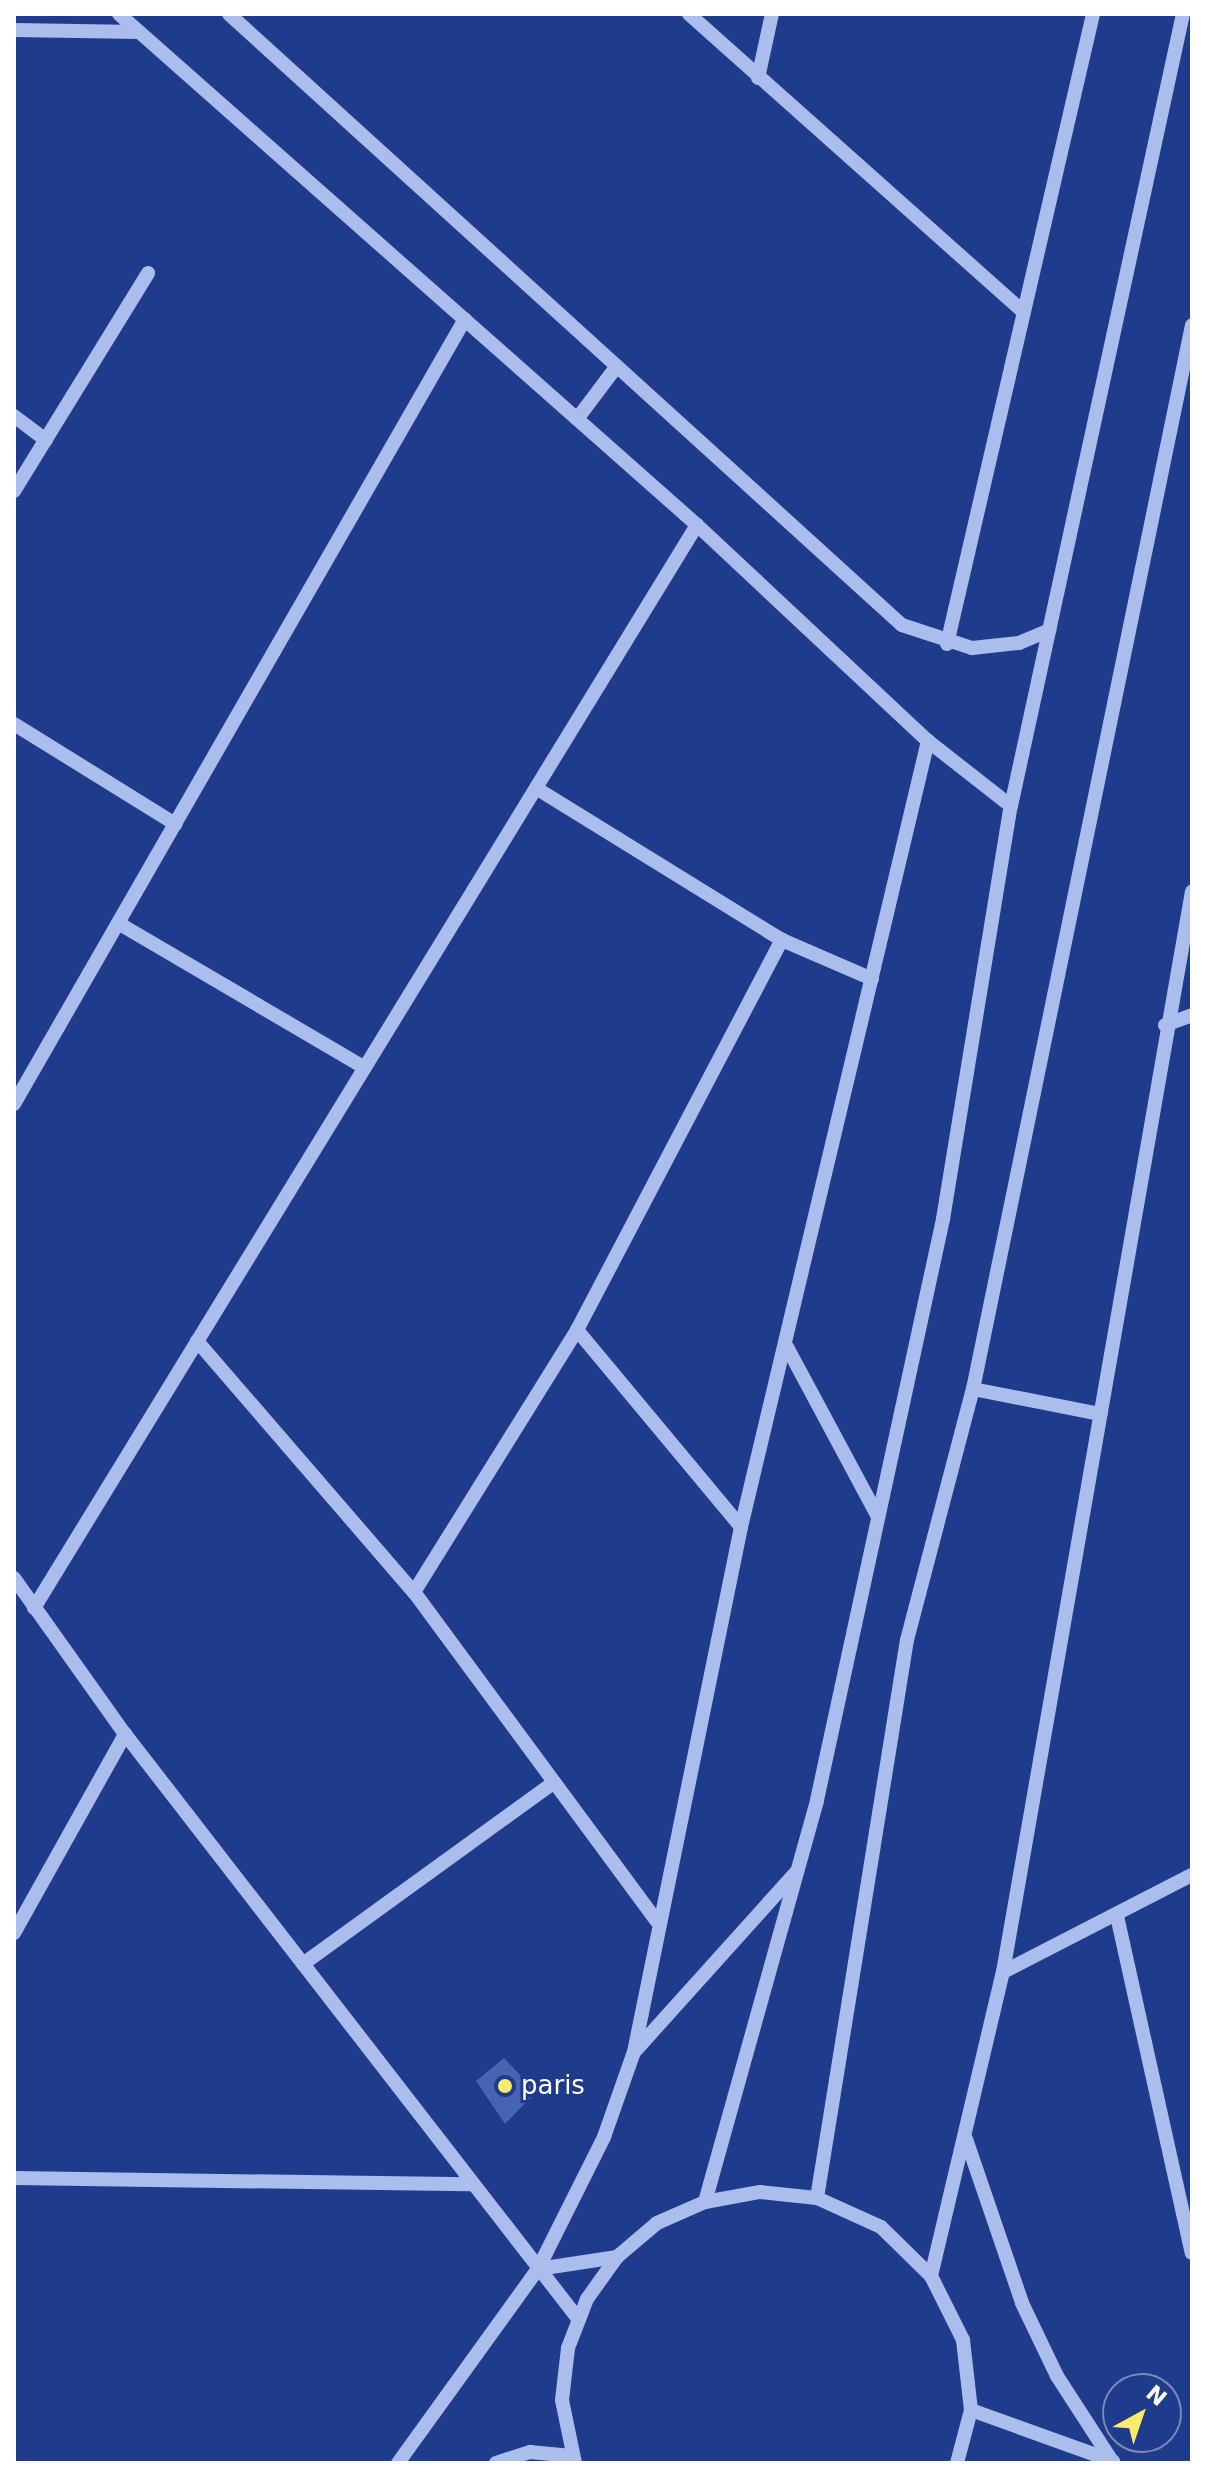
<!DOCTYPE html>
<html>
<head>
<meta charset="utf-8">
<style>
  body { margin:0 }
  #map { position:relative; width:1206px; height:2477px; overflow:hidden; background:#1f3b8c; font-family:"DejaVu Sans",sans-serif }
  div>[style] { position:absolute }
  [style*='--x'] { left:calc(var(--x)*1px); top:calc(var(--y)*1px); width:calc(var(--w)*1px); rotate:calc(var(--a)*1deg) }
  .building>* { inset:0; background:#4764b3 }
  .minor>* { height:14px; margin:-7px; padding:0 7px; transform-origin:7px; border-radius:7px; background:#abbdec }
  .dots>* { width:22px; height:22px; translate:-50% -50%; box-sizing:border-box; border:4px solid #1f3b8c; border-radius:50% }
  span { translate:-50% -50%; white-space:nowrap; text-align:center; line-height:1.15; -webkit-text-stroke:6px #1f3b8c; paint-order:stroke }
  .poi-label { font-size:26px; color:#fff }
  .left { translate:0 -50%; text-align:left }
  .frame { position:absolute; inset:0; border:16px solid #fff; pointer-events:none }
  .north { position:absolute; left:1102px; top:2373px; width:80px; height:80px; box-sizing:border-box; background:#1f3b8c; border:2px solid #7989ba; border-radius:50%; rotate:40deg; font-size:22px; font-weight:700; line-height:32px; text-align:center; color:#fff }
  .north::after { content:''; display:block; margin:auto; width:28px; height:36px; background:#faeb6b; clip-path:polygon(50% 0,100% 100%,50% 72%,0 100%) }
</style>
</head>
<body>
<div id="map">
  <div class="building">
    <div style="clip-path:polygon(504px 2058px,536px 2092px,505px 2124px,476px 2081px)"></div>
  </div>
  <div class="minor">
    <div style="--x:119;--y:14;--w:771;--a:41.48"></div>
    <div style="--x:697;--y:525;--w:316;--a:43.1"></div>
    <div style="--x:928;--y:741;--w:105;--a:38.1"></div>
    <div style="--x:229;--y:14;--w:909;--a:42.24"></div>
    <div style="--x:902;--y:625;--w:74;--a:18.2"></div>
    <div style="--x:972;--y:648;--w:47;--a:-6.1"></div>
    <div style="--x:1019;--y:643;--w:33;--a:-23"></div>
    <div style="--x:689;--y:14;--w:448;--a:41.7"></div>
    <div style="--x:14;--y:30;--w:125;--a:0.9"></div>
    <div style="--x:758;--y:78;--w:66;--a:-77.7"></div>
    <div style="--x:14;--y:416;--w:40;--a:37"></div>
    <div style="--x:577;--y:419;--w:61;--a:-52.9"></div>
    <div style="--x:14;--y:491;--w:256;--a:-58.4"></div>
    <div style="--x:947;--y:644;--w:647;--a:-76.95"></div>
    <div style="--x:14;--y:724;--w:190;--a:31.8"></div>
    <div style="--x:118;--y:923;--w:286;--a:30.4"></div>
    <div style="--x:782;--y:940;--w:98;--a:23.4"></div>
    <div style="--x:1165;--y:1025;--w:29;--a:-20"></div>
    <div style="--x:14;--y:1104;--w:905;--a:-60.12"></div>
    <div style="--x:577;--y:1330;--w:256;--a:50.2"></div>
    <div style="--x:197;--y:1341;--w:332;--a:49.2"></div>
    <div style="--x:414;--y:1592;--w:409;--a:53.6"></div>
    <div style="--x:787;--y:1347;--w:193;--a:61.8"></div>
    <div style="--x:973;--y:1389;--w:130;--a:11.1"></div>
    <div style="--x:14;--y:1578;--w:191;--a:54.6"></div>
    <div style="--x:125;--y:1734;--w:741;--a:52.23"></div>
    <div style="--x:414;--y:1592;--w:309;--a:-58.1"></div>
    <div style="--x:577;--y:1330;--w:441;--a:-62.3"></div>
    <div style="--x:782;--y:940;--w:289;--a:-148.3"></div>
    <div style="--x:34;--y:1608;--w:1270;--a:-58.53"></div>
    <div style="--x:1117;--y:1916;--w:345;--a:77.5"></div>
    <div style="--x:14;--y:1933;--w:228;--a:-60.8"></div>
    <div style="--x:303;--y:1964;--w:310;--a:-35.9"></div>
    <div style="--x:1003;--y:1972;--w:212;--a:-27.2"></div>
    <div style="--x:636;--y:2050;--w:239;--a:-48"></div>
    <div style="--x:966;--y:2139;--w:173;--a:71.1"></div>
    <div style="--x:1022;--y:2303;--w:81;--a:64.4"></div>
    <div style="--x:1057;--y:2376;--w:101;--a:57.1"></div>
    <div style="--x:14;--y:2178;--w:456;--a:0.8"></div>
    <div style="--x:817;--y:2198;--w:565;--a:-80.84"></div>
    <div style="--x:907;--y:1640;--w:260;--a:-75.3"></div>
    <div style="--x:973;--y:1389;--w:1086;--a:-78.37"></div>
    <div style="--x:705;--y:2202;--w:417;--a:-74.4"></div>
    <div style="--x:817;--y:1800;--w:595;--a:-77.76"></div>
    <div style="--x:943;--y:1219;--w:419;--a:-80.7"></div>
    <div style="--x:1011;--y:806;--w:810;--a:-77.75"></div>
    <div style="--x:538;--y:2269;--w:148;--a:-63.4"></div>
    <div style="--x:604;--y:2137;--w:90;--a:-70.6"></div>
    <div style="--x:634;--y:2052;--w:536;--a:-78.48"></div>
    <div style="--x:741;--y:1527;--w:808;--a:-76.62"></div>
    <div style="--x:931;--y:2276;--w:312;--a:-76.7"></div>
    <div style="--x:1003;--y:1972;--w:1097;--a:-80.08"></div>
    <div style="--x:971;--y:2410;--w:151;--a:19.8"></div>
    <div style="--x:398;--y:2463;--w:239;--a:-54.2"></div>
    <div style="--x:538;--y:2269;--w:80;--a:-8.6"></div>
    <div style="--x:496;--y:2463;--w:36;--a:-18"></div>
    <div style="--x:530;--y:2452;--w:42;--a:5.4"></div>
    <div style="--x:575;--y:2463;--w:64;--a:-101.7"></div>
    <div style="--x:562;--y:2400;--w:52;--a:-83.4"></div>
    <div style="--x:568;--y:2348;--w:53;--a:-68.8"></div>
    <div style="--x:587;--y:2299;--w:52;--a:-54.5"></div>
    <div style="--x:617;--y:2257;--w:52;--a:-40.4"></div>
    <div style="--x:657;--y:2223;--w:52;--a:-23.6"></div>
    <div style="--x:705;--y:2202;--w:56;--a:-10.3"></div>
    <div style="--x:760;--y:2192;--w:57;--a:6"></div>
    <div style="--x:817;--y:2198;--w:70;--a:24.4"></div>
    <div style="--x:881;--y:2227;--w:70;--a:44.4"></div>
    <div style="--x:931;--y:2276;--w:72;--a:63.4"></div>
    <div style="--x:963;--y:2340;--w:70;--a:83.5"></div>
    <div style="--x:971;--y:2410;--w:55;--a:104.8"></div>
  </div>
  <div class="dots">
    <div style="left:505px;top:2086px;background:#faeb6b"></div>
  </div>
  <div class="poi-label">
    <span class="left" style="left:521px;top:2086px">paris</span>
  </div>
  <div class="frame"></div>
  <div class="north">N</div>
</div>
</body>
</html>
